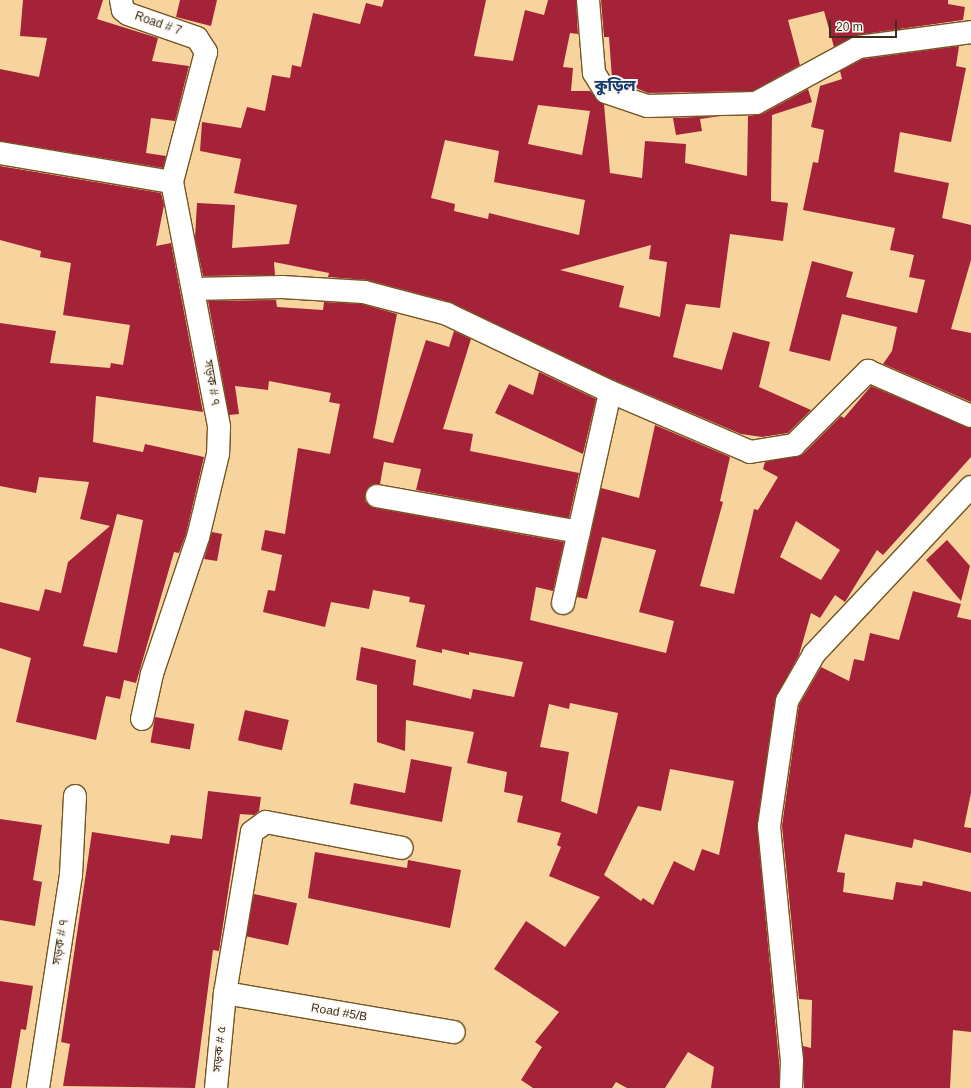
<!DOCTYPE html>
<html>
<head>
<meta charset="utf-8">
<style>
  body { margin:0 }
  #map { position:relative; width:971px; height:1088px; overflow:hidden; background:#f7d49e; font-family:Helvetica,"Noto Sans Bengali",sans-serif }
  div>[style] { position:absolute }
  [style*='--x'] { left:calc(var(--x)*1px); top:calc(var(--y)*1px); width:calc(var(--w)*1px); rotate:calc(var(--a)*1deg) }
  .building>* { inset:0; background:#a52338; transform-origin:0 0 }
  .roads { filter:drop-shadow(1px 0 #735521) drop-shadow(-1px 0 #735521) drop-shadow(0 1px #735521) drop-shadow(0 -1px #735521) }
  .minor>* { height:22px; margin:-11px; padding:0 11px; transform-origin:11px; border-radius:11px; background:#fff }
  span { translate:-50% -50%; white-space:nowrap; text-align:center; line-height:1.15; -webkit-text-stroke:4px #fefaf5; paint-order:stroke }
  .street-label { font-size:12px; color:#3d2f1a }
  .district-label { font-size:16px; color:#153a6f; font-weight:700 }
  .scale { position:absolute; left:829px; top:20px; width:68px; height:18px; box-sizing:border-box; border:2px solid #3d2f1a; border-top:0; padding-left:5px; font-size:12px; line-height:14px; white-space:nowrap; color:#3d2f1a; -webkit-text-stroke:3px #fefaf5; paint-order:stroke }
</style>
</head>
<body>
<div id="map">
  <div class="building">
    <div style="clip-path:polygon(23px 0,103px 0,97px 19px,158px 38px,152px 61px,189px 66px,175px 121px,151px 118px,146px 153px,166px 156px,163px 168px,0 141px,0 69px,39px 77px,47px 38px,20px 36px)"></div>
    <div style="clip-path:polygon(180px 0,217px 0,211px 26px,176px 17px)"></div>
    <div style="clip-path:polygon(evenodd,384px 0,486px 0,474px 56px,513px 61px,525px 10px,544px 15px,548px 0,576px 0,578px 34px,570px 33px,563px 67px,573px 68px,571px 91px,590px 91px,604px 104px,610px 173px,642px 178px,645px 141px,686px 144px,685px 163px,747px 176px,748px 116px,762px 114px,808px 89px,812px 102px,772px 115px,771px 201px,788px 203px,783px 241px,730px 234px,720px 308px,686px 304px,673px 357px,722px 370px,733px 332px,770px 342px,759px 387px,811px 410px,788px 433px,762px 437px,741px 434px,609px 378px,450px 302px,367px 280px,328px 277px,329px 273px,274px 262px,275px 275px,203px 276px,195px 238px,197px 203px,235px 205px,232px 248px,289px 244px,297px 205px,234px 193px,241px 159px,200px 151px,202px 122px,241px 128px,247px 107px,265px 111px,272px 75px,290px 78px,292px 65px,301px 67px,313px 13px,360px 24px,366px 3px,382px 7px,384px 0,538px 105px,590px 111px,582px 155px,528px 144px,538px 105px,384px 0,445px 140px,499px 151px,494px 182px,585px 200px,579px 235px,489px 213px,488px 219px,454px 211px,455px 204px,431px 198px,445px 140px,384px 0,651px 245px,649px 259px,667px 262px,660px 317px,619px 307px,624px 286px,560px 270px,651px 245px)"></div>
    <div style="clip-path:polygon(601px 0,948px 0,948px 4px,965px 7px,963px 20px,857px 35px,834px 47px,824px 11px,788px 20px,800px 65px,753px 91px,648px 93px,612px 78px,609px 37px,604px 37px)"></div>
    <div style="clip-path:polygon(959px 46px,956px 66px,966px 68px,951px 142px,900px 132px,894px 172px,949px 183px,942px 218px,971px 225px,971px 260px,951px 329px,971px 333px,971px 402px,883px 364px,892px 351px,897px 327px,842px 314px,830px 361px,789px 351px,812px 261px,853px 272px,846px 297px,917px 313px,925px 280px,909px 277px,914px 255px,890px 250px,895px 228px,803px 210px,813px 162px,818px 163px,824px 130px,811px 127px,820px 86px,842px 79px,840px 71px,863px 59px)"></div>
    <div style="clip-path:polygon(721px 116px,700px 119px,702px 131px,676px 135px,673px 118px)"></div>
    <div style="clip-path:polygon(evenodd,0 166px,161px 193px,164px 205px,156px 246px,171px 243px,203px 412px,96px 396px,93px 442px,143px 452px,145px 444px,204px 457px,186px 534px,179px 553px,174px 552px,136px 683px,124px 680px,120px 699px,106px 696px,96px 740px,16px 722px,31px 658px,0 648px,0 602px,39px 611px,45px 589px,61px 593px,68px 562px,110px 526px,80px 519px,89px 482px,39px 477px,36px 493px,0 486px,0 323px,56px 331px,50px 363px,110px 368px,111px 363px,123px 365px,130px 325px,63px 315px,71px 263px,40px 257px,41px 251px,0 240px,0 166px,117px 514px,143px 520px,117px 653px,83px 646px,117px 514px)"></div>
    <div style="clip-path:polygon(evenodd,276px 300px,277px 307px,323px 310px,324px 302px,362px 304px,397px 314px,373px 438px,393px 443px,426px 340px,449px 347px,454px 331px,471px 339px,443px 429px,473px 434px,470px 451px,579px 473px,569px 518px,416px 490px,421px 469px,384px 462px,380px 484px,368px 488px,365px 501px,375px 508px,564px 542px,553px 591px,536px 587px,530px 620px,666px 653px,674px 621px,639px 612px,656px 550px,602px 537px,587px 599px,577px 597px,601px 488px,639px 498px,655px 425px,730px 457px,720px 501px,723px 502px,700px 586px,734px 594px,754px 509px,758px 510px,778px 477px,763px 469px,765px 462px,803px 454px,841px 416px,844px 418px,871px 386px,971px 428px,971px 457px,883px 555px,877px 550px,845px 602px,835px 595px,820px 618px,811px 613px,799px 655px,775px 699px,757px 827px,779px 1061px,779px 1088px,711px 1088px,714px 1067px,688px 1052px,665px 1088px,627px 1088px,616px 1082px,612px 1088px,533px 1088px,521px 1080px,542px 1047px,535px 1042px,559px 1012px,494px 969px,526px 921px,565px 947px,600px 897px,549px 876px,561px 847px,557px 845px,561px 833px,517px 822px,523px 796px,504px 792px,507px 772px,467px 763px,474px 732px,406px 720px,405px 751px,377px 742px,377px 685px,356px 680px,361px 647px,416px 660px,413px 685px,471px 699px,473px 689px,514px 697px,523px 662px,469px 652px,469px 655px,442px 649px,442px 653px,416px 647px,425px 605px,409px 602px,410px 597px,373px 590px,369px 609px,331px 602px,325px 627px,263px 612px,268px 590px,275px 591px,282px 555px,261px 550px,265px 530px,285px 534px,298px 448px,330px 454px,340px 404px,329px 402px,331px 393px,269px 381px,268px 390px,235px 386px,239px 414px,229px 415px,208px 301px,276px 300px,796px 521px,840px 550px,821px 580px,780px 557px,796px 521px,276px 300px,570px 703px,618px 713px,597px 814px,561px 801px,569px 752px,540px 747px,549px 704px,569px 709px,570px 703px,276px 300px,670px 769px,734px 781px,719px 855px,702px 849px,694px 871px,674px 861px,653px 905px,643px 898px,641px 901px,604px 875px,638px 806px,661px 811px,670px 769px)"></div>
    <div style="clip-path:polygon(539px 372px,596px 399px,583px 454px,495px 413px,509px 384px,533px 395px)"></div>
    <div style="clip-path:polygon(212px 532px,222px 534px,217px 561px,204px 559px)"></div>
    <div style="clip-path:polygon(947px 540px,970px 566px,961px 601px,926px 560px)"></div>
    <div style="clip-path:polygon(913px 591px,961px 604px,957px 617px,971px 620px,971px 793px,964px 827px,971px 828px,971px 853px,914px 839px,912px 848px,845px 834px,837px 872px,845px 873px,843px 892px,893px 900px,896px 882px,922px 886px,923px 881px,971px 892px,971px 1032px,953px 1030px,950px 1088px,804px 1088px,803px 1046px,811px 1048px,812px 1000px,799px 999px,782px 826px,799px 705px,821px 667px,849px 681px,854px 659px,864px 661px,870px 633px,899px 640px)"></div>
    <div style="left:245px;top:710px;width:45px;height:31px;rotate:13deg"></div>
    <div style="left:155px;top:717px;width:40px;height:26px;rotate:10deg"></div>
    <div style="clip-path:polygon(411px 759px,452px 767px,442px 822px,350px 804px,354px 783px,405px 793px)"></div>
    <div style="clip-path:polygon(208px 791px,261px 797px,259px 811px,254px 815px,240px 814px,219px 951px,213px 950px,195px 1088px,63px 1086px,70px 1044px,61px 1042px,92px 832px,169px 844px,171px 835px,202px 839px)"></div>
    <div style="clip-path:polygon(0 819px,42px 825px,33px 880px,42px 882px,35px 926px,0 920px)"></div>
    <div style="clip-path:polygon(315px 852px,407px 868px,408px 860px,461px 870px,450px 928px,308px 898px)"></div>
    <div style="left:254px;top:894px;width:44px;height:43px;rotate:12deg"></div>
    <div style="clip-path:polygon(0 981px,33px 986px,26px 1030px,21px 1029px,11px 1088px,0 1088px)"></div>
  </div>
  <div class="roads">
    <div class="minor">
      <div style="--x:121;--y:0;--w:10;--a:79"></div>
      <div style="--x:123;--y:10;--w:6;--a:39"></div>
      <div style="--x:128;--y:14;--w:73;--a:19.2"></div>
      <div style="--x:197;--y:38;--w:17;--a:57"></div>
      <div style="--x:206;--y:52;--w:134;--a:104.7"></div>
      <div style="--x:172;--y:182;--w:249;--a:79.1"></div>
      <div style="--x:219;--y:427;--w:27;--a:92"></div>
      <div style="--x:218;--y:454;--w:85;--a:103.5"></div>
      <div style="--x:198;--y:537;--w:145;--a:108.6"></div>
      <div style="--x:152;--y:674;--w:46;--a:102.5"></div>
      <div style="--x:588;--y:0;--w:73;--a:85.3"></div>
      <div style="--x:594;--y:73;--w:22;--a:58"></div>
      <div style="--x:606;--y:92;--w:43;--a:18.9"></div>
      <div style="--x:647;--y:106;--w:109;--a:-1.6"></div>
      <div style="--x:756;--y:103;--w:117;--a:-28.5"></div>
      <div style="--x:859;--y:47;--w:113;--a:-7.6"></div>
      <div style="--x:0;--y:153;--w:174;--a:9.6"></div>
      <div style="--x:194;--y:289;--w:88;--a:-1.3"></div>
      <div style="--x:282;--y:287;--w:82;--a:3.5"></div>
      <div style="--x:364;--y:292;--w:86;--a:14.8"></div>
      <div style="--x:447;--y:314;--w:174;--a:25.5"></div>
      <div style="--x:604;--y:389;--w:159;--a:23.3"></div>
      <div style="--x:750;--y:452;--w:45;--a:-9"></div>
      <div style="--x:794;--y:445;--w:105;--a:-45"></div>
      <div style="--x:868;--y:371;--w:112;--a:23.6"></div>
      <div style="--x:377;--y:496;--w:205;--a:10.1"></div>
      <div style="--x:563;--y:603;--w:216;--a:-77.4"></div>
      <div style="--x:225;--y:993;--w:232;--a:9.7"></div>
      <div style="--x:38;--y:1088;--w:216;--a:-81.2"></div>
      <div style="--x:71;--y:875;--w:79;--a:-87.1"></div>
      <div style="--x:216;--y:1088;--w:95;--a:-84.6"></div>
      <div style="--x:225;--y:993;--w:163;--a:-80.5"></div>
      <div style="--x:252;--y:832;--w:17;--a:-36"></div>
      <div style="--x:266;--y:822;--w:138;--a:10.8"></div>
      <div style="--x:791;--y:1088;--w:27;--a:-88"></div>
      <div style="--x:792;--y:1061;--w:236;--a:-95.6"></div>
      <div style="--x:769;--y:826;--w:126;--a:-81.8"></div>
      <div style="--x:787;--y:701;--w:54;--a:-60.1"></div>
      <div style="--x:814;--y:654;--w:229;--a:-46.8"></div>
    </div>
  </div>
  <div class="street-label">
    <span style="left:158px;top:24px;rotate:19deg">Road # 7</span>
    <span style="left:211px;top:383px;rotate:80deg">সড়ক # ৭</span>
    <span style="left:61px;top:942px;rotate:-81deg">সড়ক # ৭</span>
    <span style="left:339px;top:1013px;rotate:10deg">Road #5/B</span>
    <span style="left:220px;top:1049px;rotate:-84deg">সড়ক # ৫</span>
  </div>
  <div class="district-label">
    <span style="left:615px;top:86px">কুড়িল</span>
  </div>
  <div class="scale">20 m</div>
</div>
</body>
</html>
